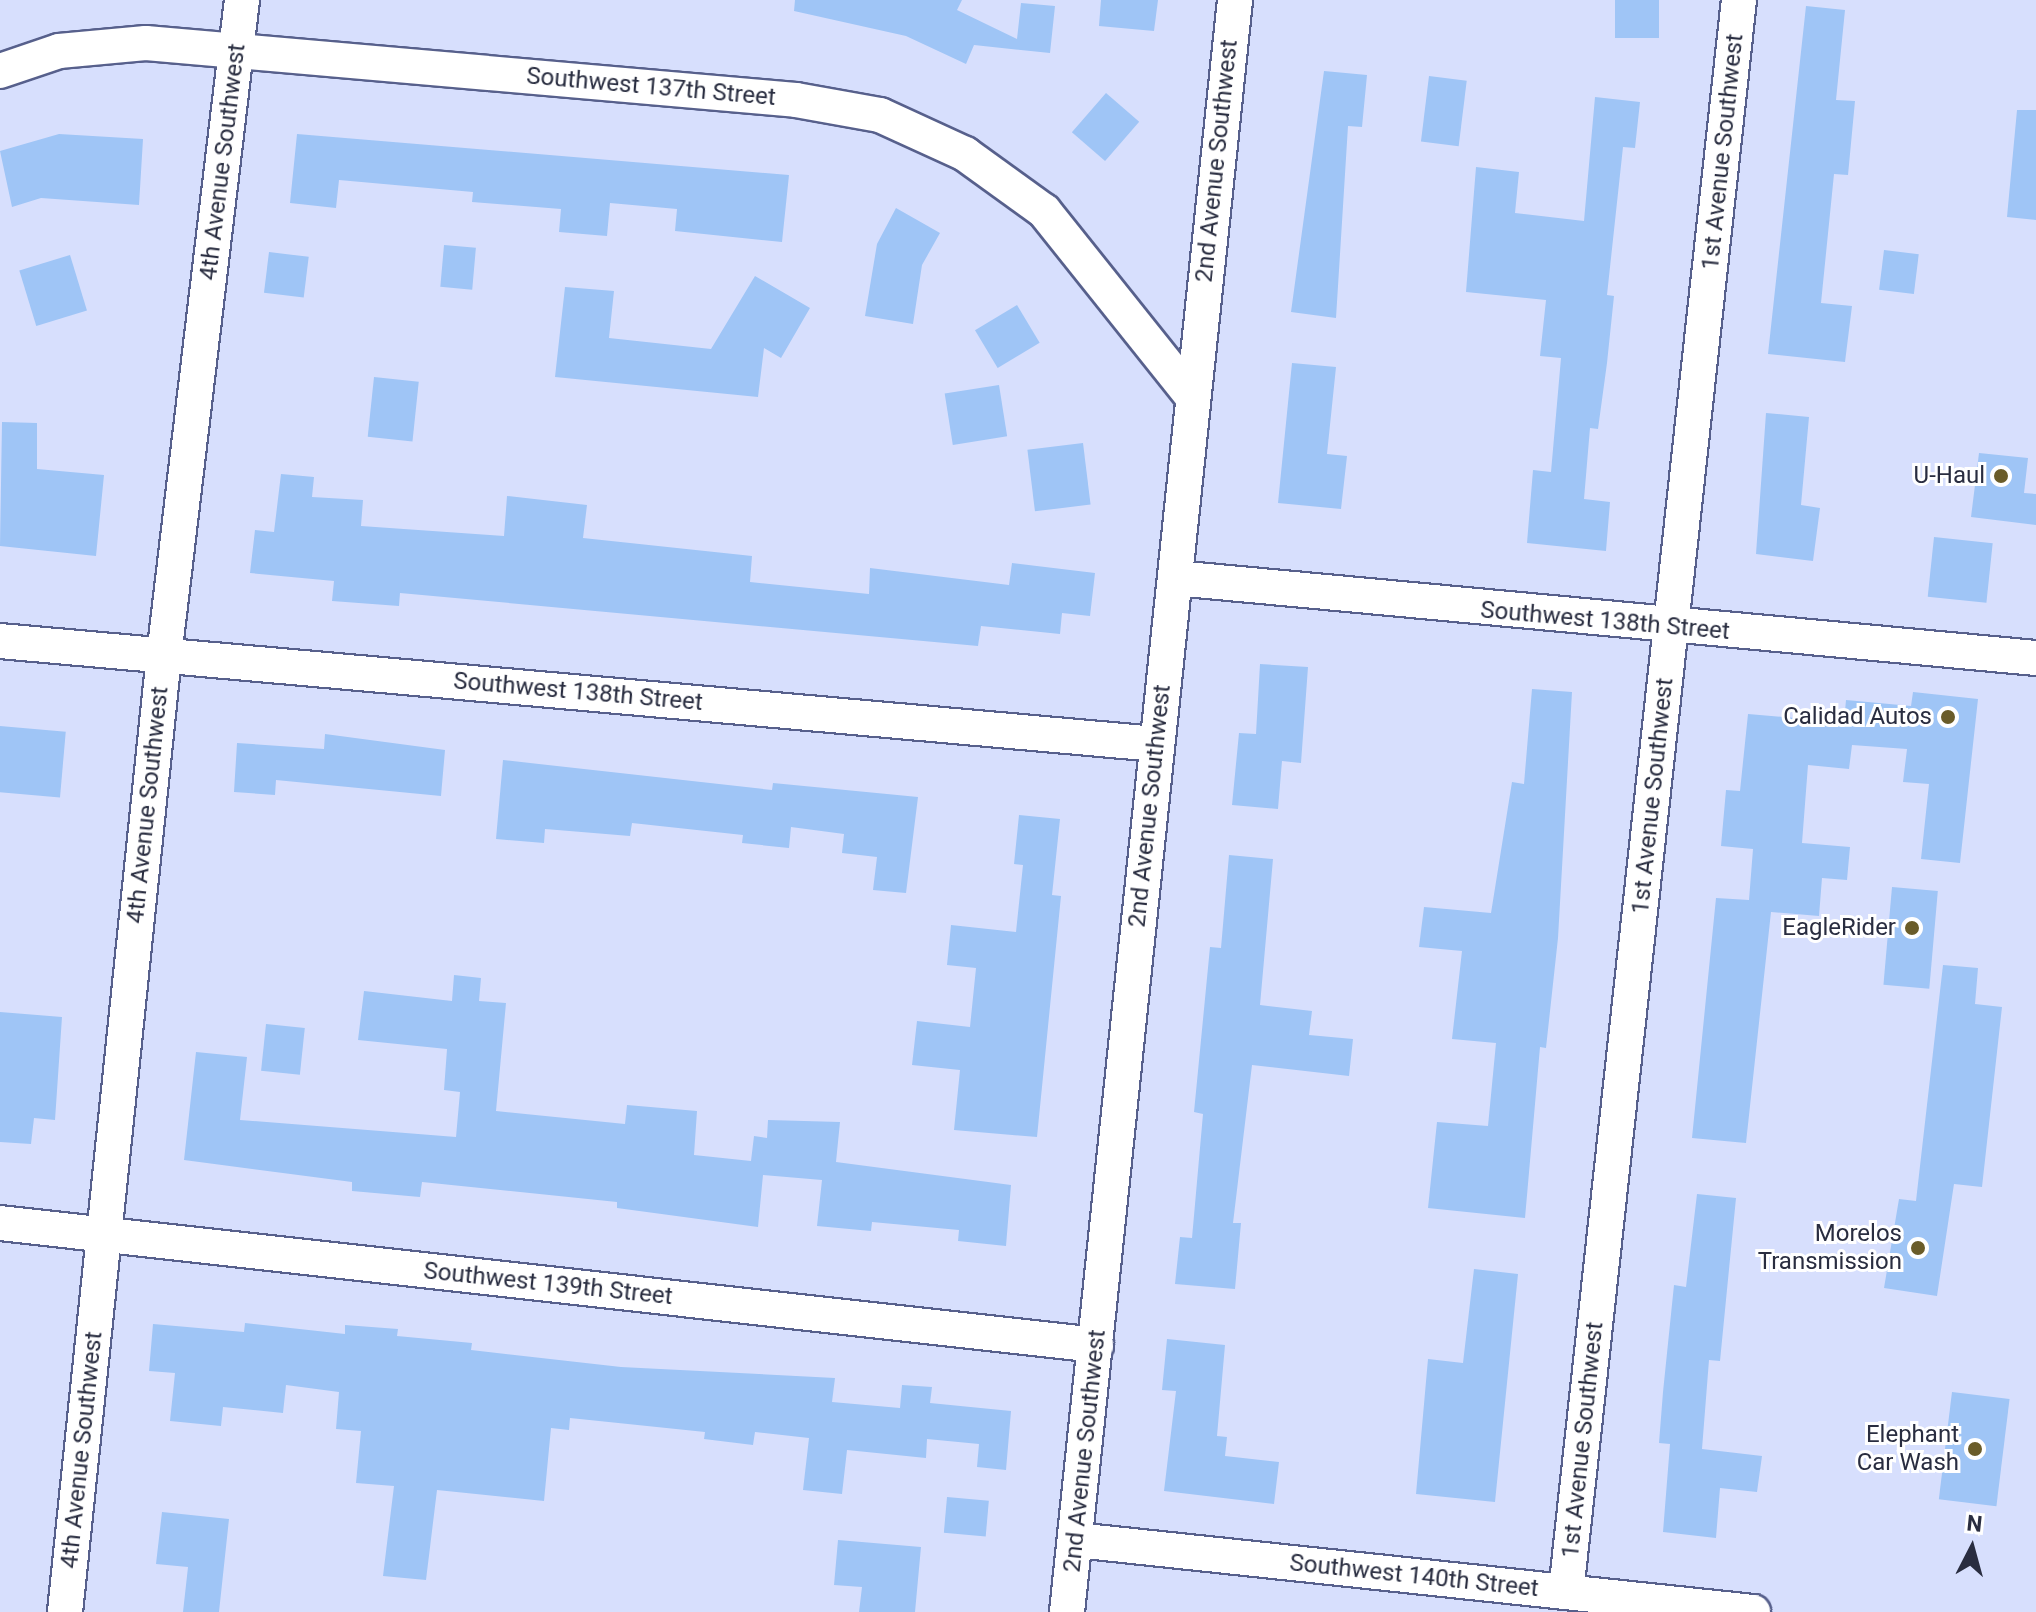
<!DOCTYPE html>
<html>
<head>
<meta charset="utf-8">
<style>
  body { margin:0 }
  #map { position:relative; width:2036px; height:1612px; overflow:hidden; background:#d7dffd; font-family:Roboto,sans-serif }
  div>[style] { position:absolute }
  [style*='--x'] { left:calc(var(--x)*1px); top:calc(var(--y)*1px); width:calc(var(--w)*1px); rotate:calc(var(--a)*1deg) }
  .building>* { inset:0; background:#9fc5f6; transform-origin:0 0 }
  .roads { filter:drop-shadow(2px 0 #57608c) drop-shadow(-2px 0 #57608c) drop-shadow(0 2px #57608c) drop-shadow(0 -2px #57608c) }
  .minor>* { height:34px; margin:-17px; padding:0 17px; transform-origin:17px; border-radius:17px; background:#fff }
  .dots>* { width:22px; height:22px; translate:-50% -50%; box-sizing:border-box; border:4px solid #fff; border-radius:50% }
  span { translate:-50% -50%; white-space:nowrap; text-align:center; line-height:1.15; -webkit-text-stroke:6px #fff; paint-order:stroke }
  .street-label { font-size:24px; color:#292d40 }
  .poi-label { font-size:24px; color:#292d40 }
  .right { translate:-100% -50%; text-align:right }
  .north { position:absolute; left:1932px; top:1508px; width:80px; height:80px; -webkit-text-stroke:6px #fff; paint-order:stroke; rotate:6deg; font-size:22px; font-weight:700; line-height:32px; text-align:center; color:#292d40 }
  .north::after { content:''; display:block; margin:auto; width:28px; height:36px; background:#292d40; clip-path:polygon(50% 0,100% 100%,50% 72%,0 100%) }
</style>
</head>
<body>
<div id="map">
  <div class="building">
    <div style="clip-path:polygon(795px 0,962px 0,957px 10px,1017px 39px,1021px 3px,1055px 6px,1050px 53px,974px 45px,966px 64px,906px 36px,794px 11px)"></div>
    <div style="clip-path:polygon(1101px 0,1158px 0,1154px 31px,1099px 26px)"></div>
    <div style="left:1615px;top:0;width:44px;height:38px"></div>
    <div style="clip-path:polygon(1806px 6px,1845px 10px,1836px 100px,1855px 101px,1848px 175px,1834px 174px,1821px 303px,1852px 306px,1845px 362px,1768px 354px)"></div>
    <div style="clip-path:polygon(1324px 71px,1367px 75px,1362px 127px,1348px 126px,1336px 318px,1291px 312px)"></div>
    <div style="left:1429px;top:76px;width:38px;height:66px;rotate:7deg"></div>
    <div style="left:1106px;top:93px;width:44px;height:52px;rotate:41deg"></div>
    <div style="clip-path:polygon(1595px 97px,1640px 102px,1635px 148px,1623px 147px,1607px 295px,1614px 296px,1607px 363px,1598px 429px,1590px 428px,1584px 499px,1610px 502px,1606px 551px,1527px 543px,1533px 470px,1551px 472px,1561px 358px,1540px 356px,1546px 300px,1466px 292px,1476px 167px,1519px 172px,1515px 213px,1584px 221px)"></div>
    <div style="clip-path:polygon(2017px 110px,2036px 110px,2036px 220px,2007px 217px)"></div>
    <div style="clip-path:polygon(59px 134px,143px 139px,139px 205px,41px 198px,12px 207px,0 151px)"></div>
    <div style="clip-path:polygon(297px 134px,789px 175px,782px 242px,675px 231px,677px 209px,610px 203px,607px 236px,559px 232px,561px 209px,472px 202px,473px 192px,339px 180px,336px 208px,290px 203px)"></div>
    <div style="clip-path:polygon(896px 208px,940px 233px,922px 265px,913px 324px,865px 316px,877px 244px)"></div>
    <div style="left:444px;top:245px;width:32px;height:42px;rotate:5deg"></div>
    <div style="left:1884px;top:250px;width:35px;height:40px;rotate:7deg"></div>
    <div style="left:269px;top:252px;width:40px;height:41px;rotate:7deg"></div>
    <div style="left:70px;top:255px;width:58px;height:53px;rotate:73deg"></div>
    <div style="clip-path:polygon(755px 276px,810px 308px,781px 358px,764px 348px,758px 397px,555px 377px,565px 287px,614px 291px,609px 338px,711px 349px)"></div>
    <div style="left:1017px;top:305px;width:44px;height:49px;rotate:59deg"></div>
    <div style="clip-path:polygon(1292px 363px,1336px 367px,1327px 454px,1347px 456px,1341px 509px,1278px 503px)"></div>
    <div style="left:374px;top:377px;width:45px;height:60px;rotate:6deg"></div>
    <div style="left:999px;top:385px;width:52px;height:55px;rotate:81deg"></div>
    <div style="clip-path:polygon(1766px 413px,1809px 417px,1801px 505px,1820px 508px,1813px 561px,1756px 554px)"></div>
    <div style="clip-path:polygon(2px 422px,37px 423px,37px 469px,104px 475px,96px 556px,0 546px)"></div>
    <div style="left:1083px;top:443px;width:62px;height:56px;rotate:83deg"></div>
    <div style="clip-path:polygon(1979px 453px,2028px 458px,2024px 493px,2036px 494px,2036px 525px,1971px 517px)"></div>
    <div style="clip-path:polygon(281px 474px,314px 477px,312px 497px,363px 500px,361px 526px,504px 536px,507px 496px,587px 505px,583px 538px,752px 556px,750px 582px,869px 594px,870px 568px,1009px 585px,1012px 563px,1095px 573px,1090px 616px,1062px 613px,1060px 634px,981px 626px,978px 646px,400px 593px,399px 606px,332px 601px,334px 581px,250px 573px,255px 530px,274px 532px)"></div>
    <div style="left:1934px;top:537px;width:59px;height:60px;rotate:6deg"></div>
    <div style="clip-path:polygon(1260px 664px,1308px 667px,1301px 763px,1282px 761px,1278px 809px,1232px 805px,1239px 733px,1256px 734px)"></div>
    <div style="clip-path:polygon(1532px 689px,1572px 692px,1558px 938px,1546px 1048px,1540px 1047px,1525px 1218px,1428px 1208px,1437px 1122px,1488px 1126px,1496px 1043px,1452px 1039px,1462px 951px,1419px 947px,1424px 907px,1491px 913px,1512px 782px,1524px 784px)"></div>
    <div style="clip-path:polygon(1913px 692px,1978px 699px,1960px 863px,1921px 859px,1929px 784px,1903px 782px,1907px 749px,1852px 745px,1849px 769px,1808px 765px,1802px 843px,1850px 847px,1847px 880px,1822px 878px,1819px 916px,1771px 912px,1746px 1143px,1692px 1138px,1716px 898px,1749px 900px,1753px 849px,1721px 846px,1726px 790px,1740px 791px,1748px 714px,1844px 722px,1846px 700px,1911px 706px)"></div>
    <div style="left:0;top:726px;width:66px;height:66px;rotate:5deg"></div>
    <div style="clip-path:polygon(325px 734px,445px 750px,441px 796px,276px 780px,275px 795px,234px 792px,237px 743px,324px 749px)"></div>
    <div style="clip-path:polygon(503px 760px,772px 790px,773px 783px,918px 797px,906px 893px,873px 890px,877px 857px,842px 853px,844px 834px,791px 827px,789px 848px,742px 843px,743px 835px,632px 823px,630px 836px,545px 829px,544px 843px,496px 839px)"></div>
    <div style="clip-path:polygon(1019px 815px,1060px 819px,1052px 895px,1061px 896px,1037px 1137px,954px 1130px,960px 1070px,912px 1065px,917px 1021px,970px 1027px,976px 968px,947px 965px,951px 925px,1016px 932px,1023px 865px,1014px 864px)"></div>
    <div style="clip-path:polygon(1229px 855px,1273px 859px,1260px 1005px,1312px 1011px,1309px 1035px,1353px 1039px,1349px 1076px,1252px 1065px,1233px 1223px,1241px 1223px,1235px 1289px,1175px 1284px,1180px 1237px,1192px 1238px,1203px 1114px,1194px 1112px,1201px 1040px,1210px 947px,1221px 948px)"></div>
    <div style="left:1892px;top:887px;width:46px;height:98px;rotate:5deg"></div>
    <div style="clip-path:polygon(1943px 965px,1978px 968px,1975px 1004px,2002px 1007px,1982px 1187px,1954px 1184px,1937px 1296px,1884px 1288px,1899px 1199px,1916px 1201px)"></div>
    <div style="clip-path:polygon(454px 975px,481px 978px,479px 1001px,506px 1003px,496px 1111px,625px 1124px,627px 1105px,697px 1111px,694px 1155px,751px 1161px,754px 1136px,767px 1138px,768px 1120px,840px 1122px,836px 1162px,1011px 1185px,1006px 1246px,958px 1241px,959px 1230px,872px 1222px,871px 1231px,817px 1226px,822px 1180px,763px 1175px,758px 1227px,617px 1208px,617px 1202px,422px 1182px,420px 1197px,352px 1191px,352px 1182px,184px 1160px,196px 1052px,247px 1057px,240px 1120px,456px 1137px,460px 1092px,444px 1090px,447px 1049px,358px 1040px,364px 991px,452px 1001px)"></div>
    <div style="clip-path:polygon(0 1012px,62px 1017px,55px 1120px,34px 1118px,31px 1144px,0 1142px)"></div>
    <div style="left:266px;top:1024px;width:39px;height:47px;rotate:6deg"></div>
    <div style="clip-path:polygon(1697px 1194px,1736px 1198px,1720px 1361px,1709px 1360px,1702px 1449px,1762px 1456px,1757px 1492px,1720px 1488px,1716px 1538px,1663px 1532px,1670px 1444px,1659px 1443px,1663px 1392px,1674px 1285px,1686px 1287px)"></div>
    <div style="clip-path:polygon(1474px 1269px,1518px 1274px,1495px 1502px,1416px 1494px,1428px 1359px,1463px 1363px)"></div>
    <div style="clip-path:polygon(245px 1323px,345px 1334px,345px 1325px,398px 1329px,397px 1336px,472px 1343px,471px 1350px,621px 1367px,835px 1378px,832px 1402px,900px 1408px,902px 1385px,932px 1387px,930px 1403px,1011px 1411px,1006px 1470px,977px 1467px,979px 1444px,927px 1439px,926px 1458px,847px 1450px,842px 1494px,803px 1490px,809px 1438px,755px 1432px,753px 1445px,704px 1439px,705px 1432px,570px 1418px,569px 1430px,551px 1428px,544px 1501px,437px 1490px,426px 1580px,383px 1576px,394px 1486px,356px 1483px,361px 1431px,336px 1429px,339px 1392px,286px 1385px,283px 1413px,223px 1407px,221px 1426px,170px 1421px,175px 1373px,149px 1371px,153px 1324px,244px 1332px)"></div>
    <div style="clip-path:polygon(1167px 1339px,1225px 1345px,1217px 1436px,1227px 1437px,1225px 1456px,1279px 1462px,1274px 1504px,1164px 1491px,1176px 1391px,1162px 1390px)"></div>
    <div style="left:1952px;top:1392px;width:58px;height:108px;rotate:7deg"></div>
    <div style="left:947px;top:1497px;width:42px;height:36px;rotate:5deg"></div>
    <div style="clip-path:polygon(162px 1512px,229px 1519px,219px 1612px,183px 1612px,188px 1567px,156px 1564px)"></div>
    <div style="clip-path:polygon(838px 1540px,921px 1547px,915px 1612px,859px 1612px,862px 1587px,834px 1585px)"></div>
  </div>
  <div class="roads">
    <div class="minor">
      <div style="--x:0;--y:71;--w:62;--a:-18.7"></div>
      <div style="--x:59;--y:51;--w:87;--a:-5.3"></div>
      <div style="--x:146;--y:43;--w:652;--a:5.01"></div>
      <div style="--x:796;--y:100;--w:85;--a:10.1"></div>
      <div style="--x:880;--y:115;--w:94;--a:24.6"></div>
      <div style="--x:965;--y:154;--w:97;--a:35.8"></div>
      <div style="--x:1044;--y:211;--w:236;--a:51.4"></div>
      <div style="--x:1175;--y:578;--w:865;--a:5.31"></div>
      <div style="--x:0;--y:641;--w:1161;--a:5.09"></div>
      <div style="--x:0;--y:1223;--w:1103;--a:6.35"></div>
      <div style="--x:1076;--y:1540;--w:681;--a:6.07"></div>
      <div style="--x:1566;--y:1592;--w:1601;--a:-83.8"></div>
      <div style="--x:65;--y:1612;--w:961;--a:-84.09"></div>
      <div style="--x:164;--y:656;--w:661;--a:-83.22"></div>
      <div style="--x:1067;--y:1612;--w:1621;--a:-84.05"></div>
    </div>
  </div>
  <div class="dots">
    <div style="left:2001px;top:476px;background:#6a5c29"></div>
    <div style="left:1948px;top:717px;background:#6a5c29"></div>
    <div style="left:1912px;top:928px;background:#6a5c29"></div>
    <div style="left:1918px;top:1248px;background:#6a5c29"></div>
    <div style="left:1975px;top:1449px;background:#6a5c29"></div>
  </div>
  <div class="street-label">
    <span style="left:651px;top:87px;rotate:5deg">Southwest 137th Street</span>
    <span style="left:1723px;top:152px;rotate:-84deg">1st Avenue Southwest</span>
    <span style="left:1217px;top:161px;rotate:-84deg">2nd Avenue Southwest</span>
    <span style="left:223px;top:162px;rotate:-83deg">4th Avenue Southwest</span>
    <span style="left:1605px;top:621px;rotate:5deg">Southwest 138th Street</span>
    <span style="left:578px;top:692px;rotate:5deg">Southwest 138th Street</span>
    <span style="left:1653px;top:796px;rotate:-84deg">1st Avenue Southwest</span>
    <span style="left:148px;top:805px;rotate:-84deg">4th Avenue Southwest</span>
    <span style="left:1150px;top:806px;rotate:-84deg">2nd Avenue Southwest</span>
    <span style="left:548px;top:1284px;rotate:6deg">Southwest 139th Street</span>
    <span style="left:1583px;top:1440px;rotate:-84deg">1st Avenue Southwest</span>
    <span style="left:82px;top:1450px;rotate:-84deg">4th Avenue Southwest</span>
    <span style="left:1085px;top:1451px;rotate:-84deg">2nd Avenue Southwest</span>
    <span style="left:1414px;top:1576px;rotate:6deg">Southwest 140th Street</span>
  </div>
  <div class="poi-label">
    <span class="right" style="left:1985px;top:476px">U-Haul</span>
    <span class="right" style="left:1932px;top:717px">Calidad Autos</span>
    <span class="right" style="left:1896px;top:928px">EagleRider</span>
    <span class="right" style="left:1902px;top:1248px">Morelos<br>Transmission</span>
    <span class="right" style="left:1959px;top:1449px">Elephant<br>Car Wash</span>
  </div>
  <div class="north">N</div>
</div>
</body>
</html>
